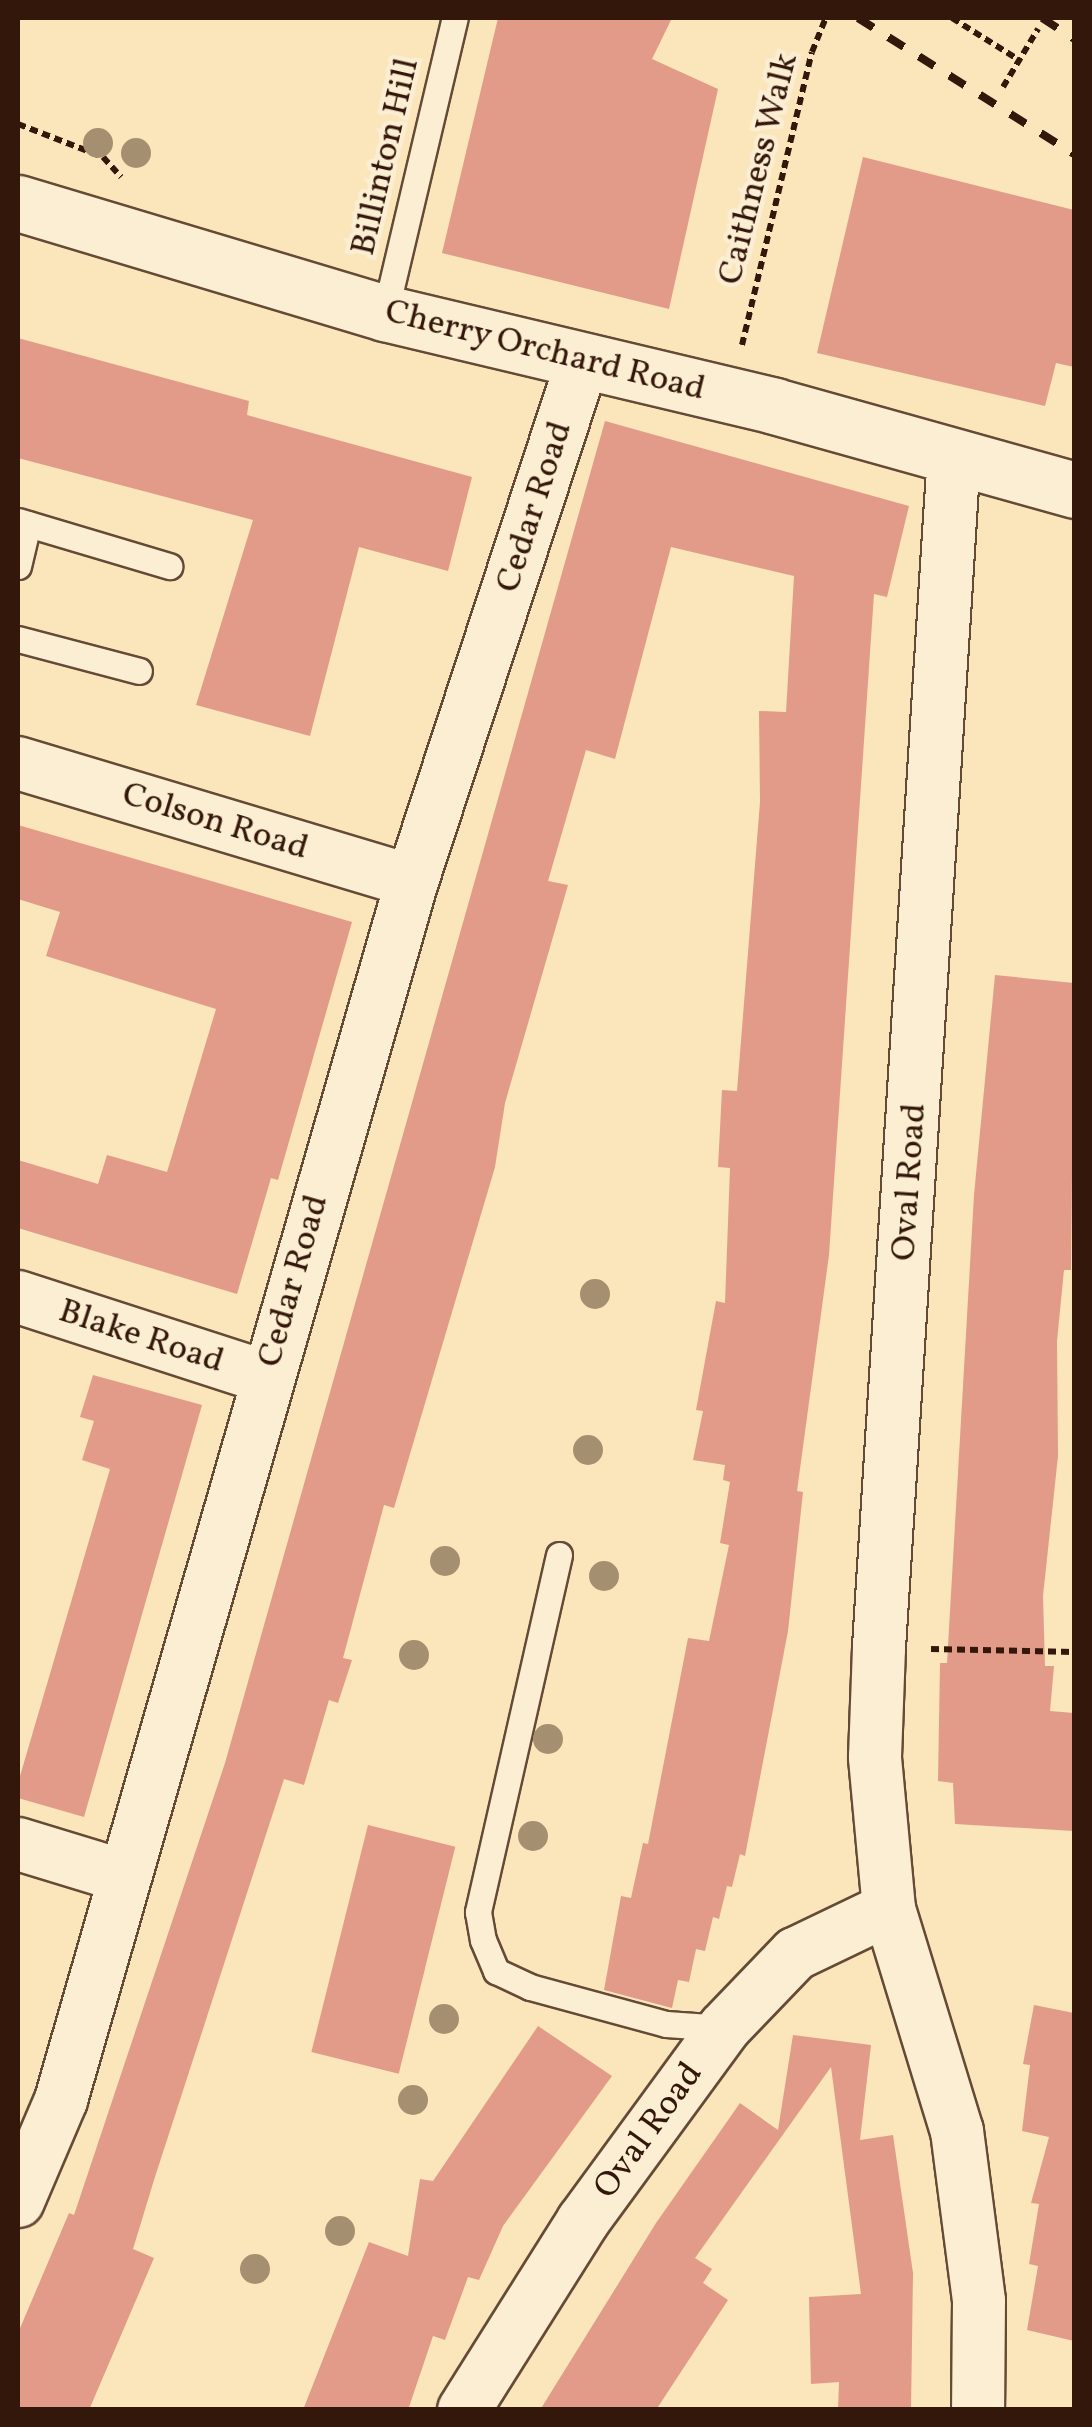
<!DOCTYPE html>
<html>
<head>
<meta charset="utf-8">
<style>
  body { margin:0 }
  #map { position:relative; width:1092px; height:2427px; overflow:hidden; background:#fbe5ba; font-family:Vollkorn,serif }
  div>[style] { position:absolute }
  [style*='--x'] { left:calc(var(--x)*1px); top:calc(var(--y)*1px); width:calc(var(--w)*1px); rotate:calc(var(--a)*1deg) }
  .building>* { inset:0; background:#e29b88; transform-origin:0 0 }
  .path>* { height:6px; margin-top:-3px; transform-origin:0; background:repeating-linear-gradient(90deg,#33170a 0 8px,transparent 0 13px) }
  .roads { filter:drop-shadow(2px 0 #654a36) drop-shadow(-2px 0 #654a36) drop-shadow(0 2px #654a36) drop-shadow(0 -2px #654a36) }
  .service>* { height:25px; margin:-12.5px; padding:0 12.5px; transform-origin:12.5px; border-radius:12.5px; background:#fceed2 }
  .minor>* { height:52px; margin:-26px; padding:0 26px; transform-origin:26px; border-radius:26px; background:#fceed2 }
  .tertiary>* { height:55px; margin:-27.5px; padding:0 27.5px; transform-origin:27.5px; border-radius:27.5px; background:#fceed2 }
  .rail>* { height:8px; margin-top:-4px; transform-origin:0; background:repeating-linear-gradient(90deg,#33170a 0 18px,transparent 0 36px) }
  .trees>* { width:30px; height:30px; margin:-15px; border-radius:50%; background:#a49070 }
  span { translate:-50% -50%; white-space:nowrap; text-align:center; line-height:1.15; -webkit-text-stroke:9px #fceed2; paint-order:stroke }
  .street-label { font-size:35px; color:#33170a }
  .frame { position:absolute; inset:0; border:20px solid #33170a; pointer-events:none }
</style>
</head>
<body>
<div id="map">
  <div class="building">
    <div style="clip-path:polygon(498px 18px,672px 18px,652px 59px,718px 89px,669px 309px,442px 253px)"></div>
    <div style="clip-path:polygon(863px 157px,1074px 210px,1074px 367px,1056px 363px,1045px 406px,817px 353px)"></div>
    <div style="clip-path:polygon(18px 338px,249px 401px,247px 415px,472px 477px,448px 571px,359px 547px,310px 736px,196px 705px,253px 520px,18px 458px)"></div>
    <div style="clip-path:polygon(605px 421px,909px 506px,887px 597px,874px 594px,829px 1255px,797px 1491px,803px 1492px,788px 1631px,745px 1856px,740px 1854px,732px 1887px,727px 1886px,719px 1919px,713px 1917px,705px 1951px,696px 1949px,689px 1982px,678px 1980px,672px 2008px,604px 1990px,621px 1896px,631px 1898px,643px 1843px,648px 1844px,688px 1638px,709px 1641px,729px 1545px,720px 1543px,730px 1482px,723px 1480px,725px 1465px,693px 1460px,703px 1411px,696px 1410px,716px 1301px,725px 1303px,730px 1168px,718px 1167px,722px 1090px,737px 1091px,760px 802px,759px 711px,786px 712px,794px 576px,671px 547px,615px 759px,586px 750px,548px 881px,568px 885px,505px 1103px,495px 1167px,394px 1508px,384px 1505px,343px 1658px,352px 1660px,338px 1703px,329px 1700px,304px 1785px,284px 1779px,154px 2180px,133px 2249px,154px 2258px,89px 2410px,18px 2410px,18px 2333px,69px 2213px,74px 2215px,225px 1763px)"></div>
    <div style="clip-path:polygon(18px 825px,352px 922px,278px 1180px,271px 1178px,237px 1294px,18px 1228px,18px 1160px,98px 1184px,107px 1155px,167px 1172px,216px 1009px,46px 956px,60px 912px,18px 899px)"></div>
    <div style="clip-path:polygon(995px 975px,1074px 983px,1071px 1270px,1064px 1270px,1057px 1341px,1058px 1456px,1043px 1596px,1045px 1666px,1054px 1666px,1050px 1711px,1074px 1713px,1074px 1831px,955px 1824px,953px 1783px,938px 1781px,940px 1663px,947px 1663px,974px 1195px)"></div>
    <div style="clip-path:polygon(93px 1375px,202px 1405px,84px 1817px,18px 1798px,18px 1783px,110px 1469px,82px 1460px,94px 1421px,80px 1417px)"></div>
    <div style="left:368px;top:1825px;width:90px;height:234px;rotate:14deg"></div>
    <div style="clip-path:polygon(1034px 2005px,1074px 2013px,1074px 2341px,1027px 2330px,1038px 2266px,1029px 2264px,1039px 2204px,1031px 2203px,1049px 2137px,1022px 2131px,1030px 2065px,1023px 2064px)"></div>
    <div style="clip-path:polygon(538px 2026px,612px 2076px,503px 2226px,479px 2280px,468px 2277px,445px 2340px,433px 2336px,408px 2410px,303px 2410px,369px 2242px,408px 2256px,420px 2179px,433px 2181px)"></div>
    <div style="clip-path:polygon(793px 2035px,871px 2045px,860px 2140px,893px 2135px,913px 2273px,911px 2410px,838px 2410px,839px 2382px,811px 2384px,809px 2297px,861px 2294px,831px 2067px,695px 2258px,712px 2269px,703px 2283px,728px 2300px,656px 2410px,540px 2410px,656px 2223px,740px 2103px,778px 2130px)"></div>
  </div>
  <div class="path">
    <div style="--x:952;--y:18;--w:79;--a:32.1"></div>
    <div style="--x:1003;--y:87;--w:68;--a:-58.9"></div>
    <div style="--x:18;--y:124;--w:91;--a:21.2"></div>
    <div style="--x:103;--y:157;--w:27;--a:48"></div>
    <div style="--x:742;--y:345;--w:301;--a:-76.6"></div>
    <div style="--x:812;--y:52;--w:37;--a:-68"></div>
    <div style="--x:931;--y:1649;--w:143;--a:1.2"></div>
  </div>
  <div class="roads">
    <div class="service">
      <div style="--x:385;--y:313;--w:303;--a:-76.7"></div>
      <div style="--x:18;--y:521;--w:158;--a:16.6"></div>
      <div style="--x:18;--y:566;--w:43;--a:-76.6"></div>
      <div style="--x:18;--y:639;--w:125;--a:14.8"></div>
      <div style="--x:559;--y:1555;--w:366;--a:102.8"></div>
      <div style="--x:478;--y:1912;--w:28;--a:80"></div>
      <div style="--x:483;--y:1940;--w:34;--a:67"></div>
      <div style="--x:496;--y:1971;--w:38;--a:25"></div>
      <div style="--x:530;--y:1987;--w:141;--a:15.2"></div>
      <div style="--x:666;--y:2024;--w:58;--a:3.9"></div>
    </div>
    <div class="minor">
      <div style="--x:18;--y:763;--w:411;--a:16.7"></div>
      <div style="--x:18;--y:1297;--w:260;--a:17.9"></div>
      <div style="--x:18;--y:1844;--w:110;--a:16.9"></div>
      <div style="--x:889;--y:1909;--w:153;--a:-95.3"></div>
      <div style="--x:875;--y:1757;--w:110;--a:-87.9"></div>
      <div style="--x:879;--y:1647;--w:1193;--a:-86.4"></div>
      <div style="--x:18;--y:2201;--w:110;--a:-66.9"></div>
      <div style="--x:61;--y:2100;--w:1269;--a:-73.94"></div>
      <div style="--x:412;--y:881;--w:545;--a:-71.83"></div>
      <div style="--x:464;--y:2410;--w:223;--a:-57.8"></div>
      <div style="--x:583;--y:2221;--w:239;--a:-53.8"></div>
      <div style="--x:724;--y:2028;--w:103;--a:-46.2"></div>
      <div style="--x:795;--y:1954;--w:104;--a:-25.6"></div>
      <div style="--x:889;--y:1909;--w:232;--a:73"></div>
      <div style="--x:957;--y:2131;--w:171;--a:82.6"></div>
      <div style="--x:979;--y:2301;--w:109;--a:90.5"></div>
    </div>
    <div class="tertiary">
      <div style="--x:18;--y:203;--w:383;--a:16.7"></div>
      <div style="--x:385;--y:313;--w:400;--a:13.4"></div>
      <div style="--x:774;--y:406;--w:312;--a:15.6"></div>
    </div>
  </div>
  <div class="rail">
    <div style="--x:858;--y:18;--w:255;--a:32.2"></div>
    <div style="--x:1042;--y:18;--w:38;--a:33"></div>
  </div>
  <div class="trees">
    <div style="left:98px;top:143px"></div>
    <div style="left:136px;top:153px"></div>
    <div style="left:595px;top:1294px"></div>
    <div style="left:588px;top:1450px"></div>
    <div style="left:445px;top:1561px"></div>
    <div style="left:604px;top:1576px"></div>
    <div style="left:414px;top:1655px"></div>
    <div style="left:548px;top:1739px"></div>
    <div style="left:533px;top:1836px"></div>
    <div style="left:444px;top:2019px"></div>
    <div style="left:413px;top:2100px"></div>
    <div style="left:340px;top:2231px"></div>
    <div style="left:255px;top:2269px"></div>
  </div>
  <div class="street-label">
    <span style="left:386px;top:157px;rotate:-77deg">Billinton Hill</span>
    <span style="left:759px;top:169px;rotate:-76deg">Caithness Walk</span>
    <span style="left:545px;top:351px;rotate:14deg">Cherry Orchard Road</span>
    <span style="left:535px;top:507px;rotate:-72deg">Cedar Road</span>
    <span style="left:215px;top:822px;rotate:17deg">Colson Road</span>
    <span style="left:910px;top:1182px;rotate:-86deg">Oval Road</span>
    <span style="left:294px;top:1281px;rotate:-74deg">Cedar Road</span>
    <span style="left:141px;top:1337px;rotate:18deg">Blake Road</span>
    <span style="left:649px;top:2131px;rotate:-54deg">Oval Road</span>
  </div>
  <div class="frame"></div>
</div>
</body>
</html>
